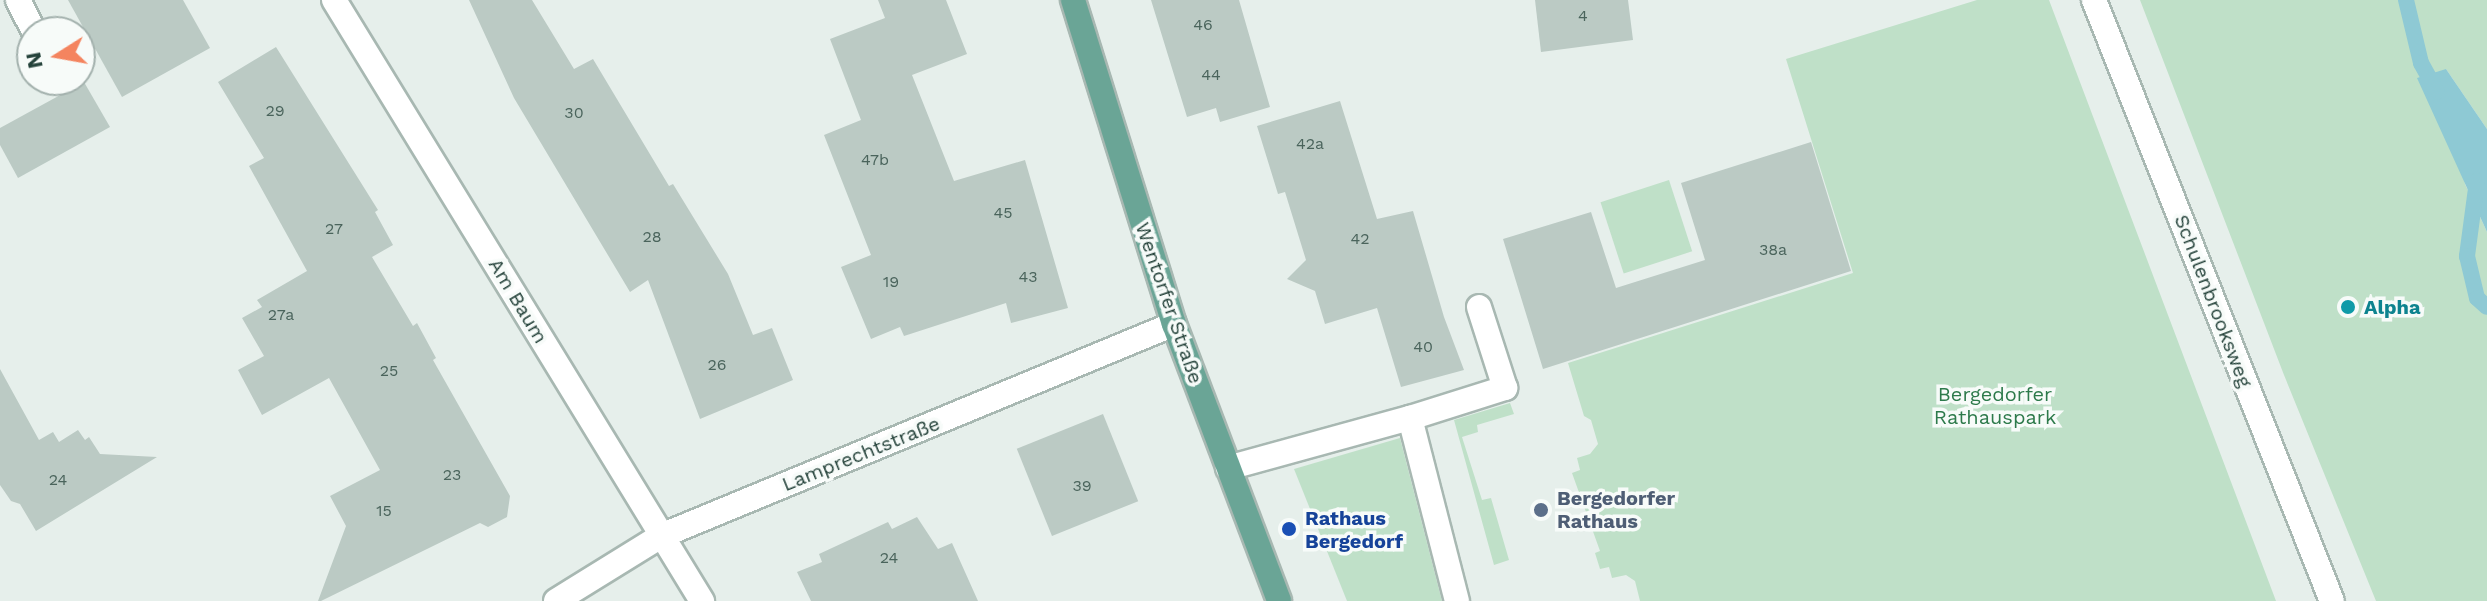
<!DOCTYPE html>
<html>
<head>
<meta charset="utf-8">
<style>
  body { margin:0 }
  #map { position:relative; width:2487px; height:601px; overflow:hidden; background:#e6efeb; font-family:"Work Sans",sans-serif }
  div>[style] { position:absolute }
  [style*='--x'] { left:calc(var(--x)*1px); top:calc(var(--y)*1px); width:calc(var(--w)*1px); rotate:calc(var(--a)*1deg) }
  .green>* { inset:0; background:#bfe0c8; transform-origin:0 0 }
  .water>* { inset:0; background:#8ec9d4 }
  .stream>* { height:16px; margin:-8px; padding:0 8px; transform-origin:8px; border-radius:8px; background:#8ec9d4 }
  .building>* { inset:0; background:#bbcac4; transform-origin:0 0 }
  .roads { filter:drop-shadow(2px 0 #a8b8b2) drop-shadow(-2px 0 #a8b8b2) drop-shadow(0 2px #a8b8b2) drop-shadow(0 -2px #a8b8b2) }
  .lane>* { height:24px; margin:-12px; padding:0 12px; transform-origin:12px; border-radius:12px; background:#fff }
  .street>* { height:24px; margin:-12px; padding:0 12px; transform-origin:12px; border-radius:12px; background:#fff }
  .primary>* { height:24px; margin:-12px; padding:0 12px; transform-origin:12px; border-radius:12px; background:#6aa596 }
  .dots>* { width:22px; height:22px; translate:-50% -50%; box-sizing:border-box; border:4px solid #f7fbf9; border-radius:50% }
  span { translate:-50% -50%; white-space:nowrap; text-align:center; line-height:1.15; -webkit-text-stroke:7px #f7fbf9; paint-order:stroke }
  .number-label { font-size:16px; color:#4a645c }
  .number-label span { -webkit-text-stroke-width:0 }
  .street-label { font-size:20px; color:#24423a }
  .culture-label { font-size:20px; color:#0d838f; font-weight:700 }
  .left { translate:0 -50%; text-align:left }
  .park-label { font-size:20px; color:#2d7a4b }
  .service-label { font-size:20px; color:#4e5e75; font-weight:700 }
  .transit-label { font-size:20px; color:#164399; font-weight:700 }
  .north { position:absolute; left:16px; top:16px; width:80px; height:80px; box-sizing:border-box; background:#f7fbf9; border:2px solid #a3b1ad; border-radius:50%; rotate:259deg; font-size:22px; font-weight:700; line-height:32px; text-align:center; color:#24423a }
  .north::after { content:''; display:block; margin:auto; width:28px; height:36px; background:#f4845f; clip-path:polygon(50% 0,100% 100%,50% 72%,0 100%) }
</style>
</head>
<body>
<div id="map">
  <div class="green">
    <div style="clip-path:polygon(1977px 0,2049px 0,2276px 601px,1640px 601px,1635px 581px,1626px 575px,1612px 578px,1609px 567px,1600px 569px,1595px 553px,1600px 551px,1572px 473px,1580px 470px,1577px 458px,1590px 454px,1598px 444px,1591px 420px,1584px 416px,1568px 363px,1853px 273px,1786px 59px)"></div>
    <div style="clip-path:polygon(2140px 0,2487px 0,2487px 129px,2446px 69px,2465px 184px,2487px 232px,2487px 601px,2376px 601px,2284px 375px)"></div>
    <div style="left:1669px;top:180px;width:75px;height:72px;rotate:72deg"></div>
    <div style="clip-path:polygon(1510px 403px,1514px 414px,1477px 425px,1478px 432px,1462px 437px,1482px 500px,1491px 498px,1509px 560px,1494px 565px,1454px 420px)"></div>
    <div style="clip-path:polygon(1400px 438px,1442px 601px,1347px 601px,1294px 469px)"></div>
  </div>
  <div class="water">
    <div style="clip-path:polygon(2446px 69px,2487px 129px,2487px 232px,2417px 78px)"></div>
  </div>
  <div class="stream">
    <div style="--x:2406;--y:0;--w:65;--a:76.6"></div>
    <div style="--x:2421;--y:63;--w:33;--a:61"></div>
    <div style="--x:2477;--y:181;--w:76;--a:97.6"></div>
    <div style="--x:2467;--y:256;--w:43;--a:76.6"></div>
    <div style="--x:2477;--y:298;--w:13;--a:42"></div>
  </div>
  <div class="building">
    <div style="clip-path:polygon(68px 0,183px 0,210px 48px,122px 97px)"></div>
    <div style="clip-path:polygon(469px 0,532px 0,574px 69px,593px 59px,669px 186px,673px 184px,728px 274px,753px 335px,772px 328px,793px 380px,700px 419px,648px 280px,630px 292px,514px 98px)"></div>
    <div style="clip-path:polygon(878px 0,946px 0,967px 54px,912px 75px,954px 181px,1025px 160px,1068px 308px,1011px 323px,1006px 303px,904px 336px,900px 327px,871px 339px,841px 267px,871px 255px,824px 135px,861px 120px,830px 39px,885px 18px)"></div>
    <div style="clip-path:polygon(1151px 0,1239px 0,1270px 107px,1220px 122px,1216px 108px,1187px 117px)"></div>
    <div style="clip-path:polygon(1535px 0,1628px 0,1633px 40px,1541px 52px)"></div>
    <div style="clip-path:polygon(276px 47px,378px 210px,375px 212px,393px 245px,372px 257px,413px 326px,417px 323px,436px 358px,433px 360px,510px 496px,507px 517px,488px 527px,480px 523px,321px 601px,318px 601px,346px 526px,330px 496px,380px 470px,329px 378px,262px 415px,238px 370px,264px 356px,242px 318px,262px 307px,257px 300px,307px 271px,249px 166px,264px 158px,218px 82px)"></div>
    <div style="clip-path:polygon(84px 82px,110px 127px,18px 178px,0 145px,0 128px)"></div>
    <div style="clip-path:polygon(1340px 101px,1377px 219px,1413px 211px,1444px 317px,1464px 370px,1401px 387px,1377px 308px,1325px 324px,1315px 291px,1287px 279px,1306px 260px,1285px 192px,1278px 194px,1257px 126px)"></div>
    <div style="clip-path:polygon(1811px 142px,1851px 271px,1543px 369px,1503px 239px,1591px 212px,1616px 288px,1705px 260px,1681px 183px)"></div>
    <div style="clip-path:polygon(0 369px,39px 440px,53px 432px,59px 442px,78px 430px,85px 440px,89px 437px,100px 454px,157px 457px,36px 531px,20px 504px,11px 501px,0 485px)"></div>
    <div style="left:1103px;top:414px;width:94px;height:93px;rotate:68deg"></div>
    <div style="clip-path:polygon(917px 517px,938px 549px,952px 543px,978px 601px,811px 601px,797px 572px,822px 562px,819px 554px,888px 522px,892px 529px)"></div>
  </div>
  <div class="roads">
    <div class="lane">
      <div style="--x:18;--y:0;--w:36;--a:63"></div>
      <div style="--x:1410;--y:418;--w:100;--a:-17.5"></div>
      <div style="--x:1505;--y:388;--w:85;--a:-107.8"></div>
      <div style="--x:1228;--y:468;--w:189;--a:-15.4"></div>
      <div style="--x:1410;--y:418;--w:189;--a:75.6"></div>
    </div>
    <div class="street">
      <div style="--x:334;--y:0;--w:705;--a:58.52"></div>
      <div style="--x:2094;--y:0;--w:646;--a:68.4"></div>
      <div style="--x:556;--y:601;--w:123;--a:-31.8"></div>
      <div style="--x:661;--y:536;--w:555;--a:-22.45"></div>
    </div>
    <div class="primary">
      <div style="--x:1073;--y:0;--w:339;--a:72.7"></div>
      <div style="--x:1174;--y:324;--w:296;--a:69.2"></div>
    </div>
  </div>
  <div class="dots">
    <div style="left:2348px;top:307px;background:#0f9aa8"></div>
    <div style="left:1541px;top:510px;background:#5c6f8a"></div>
    <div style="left:1289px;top:529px;background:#1a4fb4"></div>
  </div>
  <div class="number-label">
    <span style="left:1583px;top:16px">4</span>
    <span style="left:1203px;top:25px">46</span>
    <span style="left:1211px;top:75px">44</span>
    <span style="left:275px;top:111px">29</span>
    <span style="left:574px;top:113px">30</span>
    <span style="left:1310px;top:144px">42a</span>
    <span style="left:875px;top:160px">47b</span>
    <span style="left:1003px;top:213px">45</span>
    <span style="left:334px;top:229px">27</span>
    <span style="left:652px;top:237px">28</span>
    <span style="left:1360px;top:239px">42</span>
    <span style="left:1773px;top:250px">38a</span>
    <span style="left:1028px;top:277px">43</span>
    <span style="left:891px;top:282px">19</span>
    <span style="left:281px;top:315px">27a</span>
    <span style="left:1423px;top:347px">40</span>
    <span style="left:717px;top:365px">26</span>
    <span style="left:389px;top:371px">25</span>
    <span style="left:452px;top:475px">23</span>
    <span style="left:58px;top:480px">24</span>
    <span style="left:1082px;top:486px">39</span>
    <span style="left:384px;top:511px">15</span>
    <span style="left:889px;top:558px">24</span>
  </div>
  <div class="street-label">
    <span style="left:518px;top:301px;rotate:59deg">Am Baum</span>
    <span style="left:2213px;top:301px;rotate:69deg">Schulenbrooksweg</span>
    <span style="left:1169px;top:303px;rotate:71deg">Wentorfer Straße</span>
    <span style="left:861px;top:454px;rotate:-22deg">Lamprechtstraße</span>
  </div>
  <div class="culture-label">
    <span class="left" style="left:2364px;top:307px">Alpha</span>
  </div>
  <div class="park-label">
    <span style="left:1995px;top:406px">Bergedorfer<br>Rathauspark</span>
  </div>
  <div class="service-label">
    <span class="left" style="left:1557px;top:510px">Bergedorfer<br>Rathaus</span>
  </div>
  <div class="transit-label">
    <span class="left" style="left:1305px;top:530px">Rathaus<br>Bergedorf</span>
  </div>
  <div class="north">N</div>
</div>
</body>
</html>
